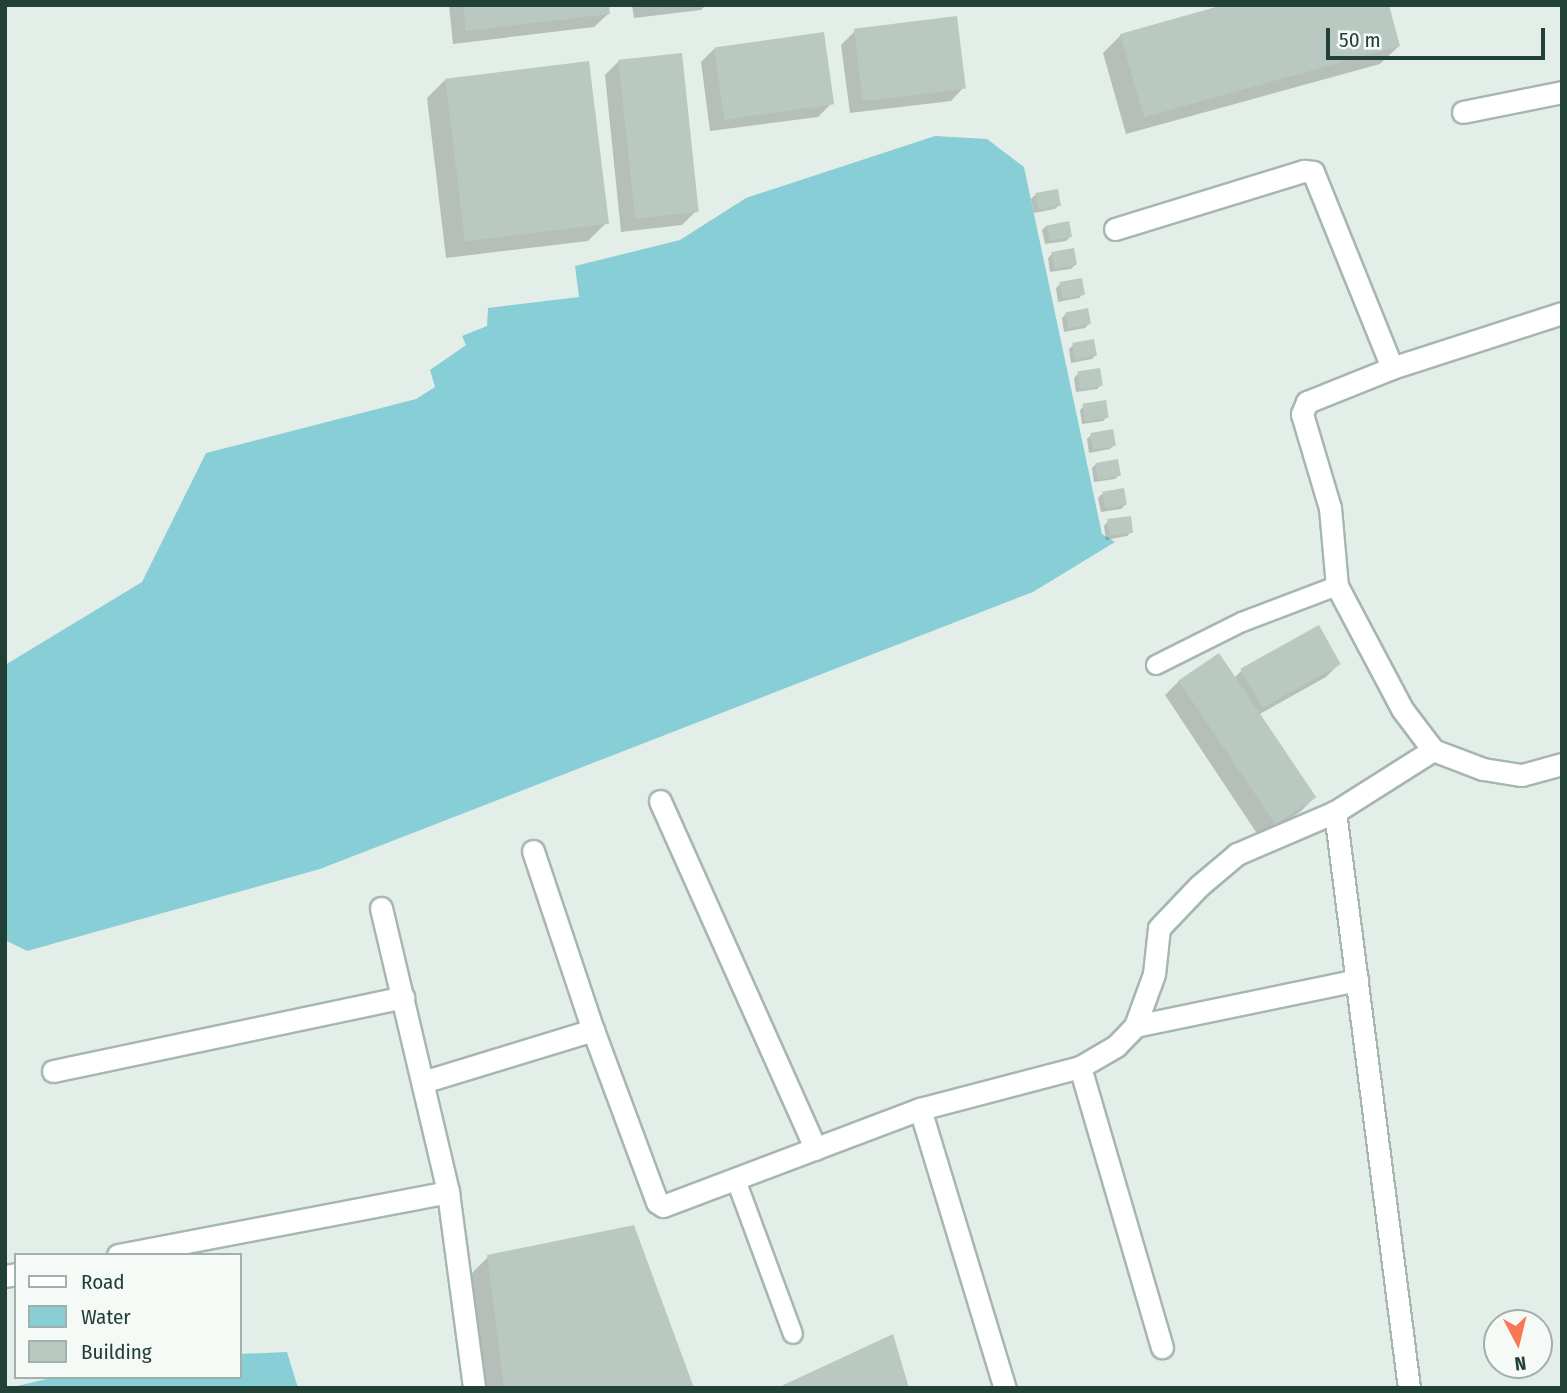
<!DOCTYPE html>
<html>
<head>
<meta charset="utf-8">
<style>
  body { margin:0 }
  #map { position:relative; width:1567px; height:1393px; overflow:hidden; background:#e4eee9; font-family:"Fira Sans Condensed",sans-serif }
  div>[style] { position:absolute }
  [style*='--x'] { left:calc(var(--x)*1px); top:calc(var(--y)*1px); width:calc(var(--w)*1px); rotate:calc(var(--a)*1deg) }
  .water>* { inset:0; background:#88ced7 }
  .shadow>* { inset:0; background:#0003 }
  .building>* { inset:0; background:#b9c9c2; transform-origin:0 0 }
  .roads { filter:drop-shadow(2px 0 #a6b7b0) drop-shadow(-2px 0 #a6b7b0) drop-shadow(0 2px #a6b7b0) drop-shadow(0 -2px #a6b7b0) }
  .service>* { height:18px; margin:-9px; padding:0 9px; transform-origin:9px; border-radius:9px; background:#fff }
  .minor>* { height:21px; margin:-10.5px; padding:0 10.5px; transform-origin:10.5px; border-radius:10.5px; background:#fff }
  span { translate:-50% -50%; white-space:nowrap; text-align:center; line-height:1.15; -webkit-text-stroke:5px #f5faf7; paint-order:stroke }
  .frame { position:absolute; inset:0; border:7px solid #214137; pointer-events:none }
  .legend { position:absolute; left:14px; top:1253px; width:228px; height:126px; box-sizing:border-box; background:#f5faf7; border:2px solid #a0b0aa; margin:0; padding:9px 12px; list-style:none; font-size:21px; color:#214137 }
  .legend li { display:flex; align-items:center; gap:14px; height:35px }
  .legend b { width:35px; border:2px solid #a0b0aa }
  .north { position:absolute; left:1483px; top:1309px; width:70px; height:70px; box-sizing:border-box; background:#f5faf7; border:2px solid #a0b0aa; border-radius:50%; rotate:173deg; font-size:19px; font-weight:700; line-height:28px; text-align:center; color:#214137 }
  .north::after { content:''; display:block; margin:auto; width:24px; height:32px; background:#fb7654; clip-path:polygon(50% 0,100% 100%,50% 72%,0 100%) }
  .scale { position:absolute; left:1326px; top:28px; width:219px; height:32px; box-sizing:border-box; border:4px solid #214137; border-top:0; padding-left:9px; font-size:21px; line-height:24px; white-space:nowrap; color:#214137; -webkit-text-stroke:5px #f5faf7; paint-order:stroke }
</style>
</head>
<body>
<div id="map">
  <div class="water">
    <div style="clip-path:polygon(935px 136px,987px 139px,1024px 167px,1102px 534px,1115px 542px,1033px 592px,320px 869px,27px 951px,5px 940px,5px 665px,142px 582px,206px 453px,416px 399px,435px 387px,430px 370px,466px 345px,462px 336px,487px 326px,488px 308px,579px 297px,575px 266px,680px 240px,746px 198px)"></div>
    <div style="clip-path:polygon(287px 1352px,298px 1388px,8px 1388px,56px 1377px,240px 1377px,240px 1354px)"></div>
  </div>
  <div class="shadow">
    <div style="clip-path:polygon(449px 5px,607px 5px,608px 14px,594px 27px,453px 44px)"></div>
    <div style="clip-path:polygon(632px 5px,706px 5px,701px 10px,634px 18px)"></div>
    <div style="clip-path:polygon(855px 31px,964px 87px,951px 101px,850px 113px,841px 45px)"></div>
    <div style="clip-path:polygon(1121px 35px,1399px 46px,1380px 64px,1126px 134px,1103px 53px)"></div>
    <div style="clip-path:polygon(714px 49px,832px 103px,818px 117px,710px 131px,701px 62px)"></div>
    <div style="clip-path:polygon(619px 61px,696px 211px,682px 225px,621px 232px,605px 75px)"></div>
    <div style="clip-path:polygon(445px 80px,606px 223px,588px 241px,446px 258px,427px 98px)"></div>
    <div style="clip-path:polygon(1035px 195px,1059px 205px,1055px 209px,1034px 213px,1031px 199px)"></div>
    <div style="clip-path:polygon(1046px 226px,1070px 237px,1066px 241px,1045px 244px,1042px 230px)"></div>
    <div style="clip-path:polygon(1052px 254px,1075px 265px,1071px 269px,1050px 272px,1048px 258px)"></div>
    <div style="clip-path:polygon(1060px 284px,1083px 294px,1079px 298px,1058px 302px,1056px 288px)"></div>
    <div style="clip-path:polygon(1066px 314px,1089px 324px,1085px 328px,1064px 332px,1062px 318px)"></div>
    <div style="clip-path:polygon(1073px 345px,1096px 355px,1092px 359px,1071px 363px,1069px 349px)"></div>
    <div style="clip-path:polygon(1078px 374px,1101px 385px,1097px 389px,1076px 392px,1074px 378px)"></div>
    <div style="clip-path:polygon(1084px 406px,1107px 417px,1103px 421px,1082px 424px,1080px 410px)"></div>
    <div style="clip-path:polygon(1091px 435px,1114px 445px,1110px 449px,1089px 453px,1087px 439px)"></div>
    <div style="clip-path:polygon(1096px 464px,1119px 475px,1115px 479px,1094px 482px,1092px 468px)"></div>
    <div style="clip-path:polygon(1102px 494px,1125px 505px,1121px 509px,1101px 512px,1098px 498px)"></div>
    <div style="clip-path:polygon(1108px 521px,1131px 532px,1127px 536px,1106px 540px,1104px 526px)"></div>
    <div style="clip-path:polygon(1339px 664px,1326px 677px,1258px 715px,1314px 798px,1300px 812px,1260px 838px,1165px 695px,1179px 681px,1234px 678px,1241px 671px)"></div>
    <div style="clip-path:polygon(488px 1257px,692px 1388px,484px 1388px,470px 1275px)"></div>
  </div>
  <div class="building">
    <div style="clip-path:polygon(463px 5px,609px 5px,610px 14px,466px 31px)"></div>
    <div style="clip-path:polygon(1223px 5px,1389px 5px,1400px 46px,1144px 117px,1120px 34px)"></div>
    <div style="left:957px;top:16px;width:73px;height:104px;rotate:83deg"></div>
    <div style="left:824px;top:32px;width:73px;height:111px;rotate:82deg"></div>
    <div style="left:682px;top:53px;width:160px;height:64px;rotate:84deg"></div>
    <div style="left:589px;top:61px;width:164px;height:145px;rotate:83deg"></div>
    <div style="left:1058px;top:189px;width:17px;height:23px;rotate:80deg"></div>
    <div style="left:1069px;top:221px;width:16px;height:23px;rotate:79deg"></div>
    <div style="left:1074px;top:248px;width:17px;height:23px;rotate:80deg"></div>
    <div style="left:1082px;top:278px;width:17px;height:23px;rotate:80deg"></div>
    <div style="left:1088px;top:308px;width:16px;height:23px;rotate:79deg"></div>
    <div style="left:1094px;top:339px;width:17px;height:22px;rotate:80deg"></div>
    <div style="left:1100px;top:368px;width:18px;height:23px;rotate:81deg"></div>
    <div style="left:1106px;top:400px;width:18px;height:24px;rotate:81deg"></div>
    <div style="left:1113px;top:429px;width:17px;height:23px;rotate:80deg"></div>
    <div style="left:1118px;top:459px;width:17px;height:23px;rotate:80deg"></div>
    <div style="left:1124px;top:488px;width:17px;height:22px;rotate:80deg"></div>
    <div style="left:1131px;top:516px;width:17px;height:24px;rotate:83deg"></div>
    <div style="left:1319px;top:625px;width:45px;height:90px;rotate:61deg"></div>
    <div style="left:1219px;top:653px;width:174px;height:49px;rotate:56deg"></div>
    <div style="clip-path:polygon(634px 1225px,694px 1388px,504px 1388px,487px 1255px)"></div>
    <div style="clip-path:polygon(893px 1334px,909px 1388px,777px 1388px)"></div>
  </div>
  <div class="roads">
    <div class="service">
      <div style="--x:1156;--y:665;--w:96;--a:-26.6"></div>
      <div style="--x:1242;--y:622;--w:102;--a:-20.8"></div>
      <div style="--x:736;--y:1180;--w:164;--a:69.7"></div>
    </div>
    <div class="minor">
      <div style="--x:1463;--y:112;--w:101;--a:-11.4"></div>
      <div style="--x:1115;--y:229;--w:198;--a:-17.1"></div>
      <div style="--x:1304;--y:171;--w:9;--a:6"></div>
      <div style="--x:1313;--y:172;--w:211;--a:68"></div>
      <div style="--x:1562;--y:313;--w:179;--a:162.1"></div>
      <div style="--x:1392;--y:368;--w:92;--a:158.2"></div>
      <div style="--x:1307;--y:402;--w:13;--a:113"></div>
      <div style="--x:1302;--y:414;--w:98;--a:73.4"></div>
      <div style="--x:1330;--y:508;--w:78;--a:84.9"></div>
      <div style="--x:1337;--y:586;--w:139;--a:62.1"></div>
      <div style="--x:1402;--y:709;--w:51;--a:52.9"></div>
      <div style="--x:1433;--y:750;--w:53;--a:20.8"></div>
      <div style="--x:1483;--y:769;--w:39;--a:9"></div>
      <div style="--x:1522;--y:775;--w:41;--a:-15.4"></div>
      <div style="--x:660;--y:801;--w:381;--a:65.9"></div>
      <div style="--x:533;--y:851;--w:189;--a:71.5"></div>
      <div style="--x:593;--y:1030;--w:184;--a:69.6"></div>
      <div style="--x:657;--y:1202;--w:7;--a:34"></div>
      <div style="--x:663;--y:1206;--w:275;--a:-20.7"></div>
      <div style="--x:920;--y:1109;--w:165;--a:-14.7"></div>
      <div style="--x:1080;--y:1067;--w:42;--a:-30.3"></div>
      <div style="--x:1116;--y:1046;--w:28;--a:-46"></div>
      <div style="--x:1135;--y:1026;--w:55;--a:-69.9"></div>
      <div style="--x:1154;--y:974;--w:46;--a:-83.8"></div>
      <div style="--x:1159;--y:928;--w:58;--a:-46.4"></div>
      <div style="--x:1199;--y:886;--w:50;--a:-40.1"></div>
      <div style="--x:1237;--y:854;--w:107;--a:-23.2"></div>
      <div style="--x:381;--y:908;--w:292;--a:76.7"></div>
      <div style="--x:448;--y:1192;--w:198;--a:82.4"></div>
      <div style="--x:1135;--y:1026;--w:227;--a:-11.7"></div>
      <div style="--x:1080;--y:1067;--w:292;--a:73.7"></div>
      <div style="--x:53;--y:1071;--w:358;--a:-11.9"></div>
      <div style="--x:423;--y:1082;--w:178;--a:-17"></div>
      <div style="--x:920;--y:1109;--w:292;--a:73.1"></div>
      <div style="--x:118;--y:1255;--w:336;--a:-10.8"></div>
      <div style="--x:5;--y:1276;--w:11;--a:-10"></div>
      <div style="--x:1409;--y:1388;--w:581;--a:-97.32"></div>
      <div style="--x:1335;--y:812;--w:116;--a:-32.3"></div>
    </div>
  </div>
  <div class="frame"></div>
  <ul class="legend">
  <li><b style="height:9px;background:#fff"></b>Road</li>
  <li><b style="height:19px;background:#88ced7"></b>Water</li>
  <li><b style="height:19px;background:#b9c9c2"></b>Building</li>
  </ul>
  <div class="north">N</div>
  <div class="scale">50 m</div>
</div>
</body>
</html>
